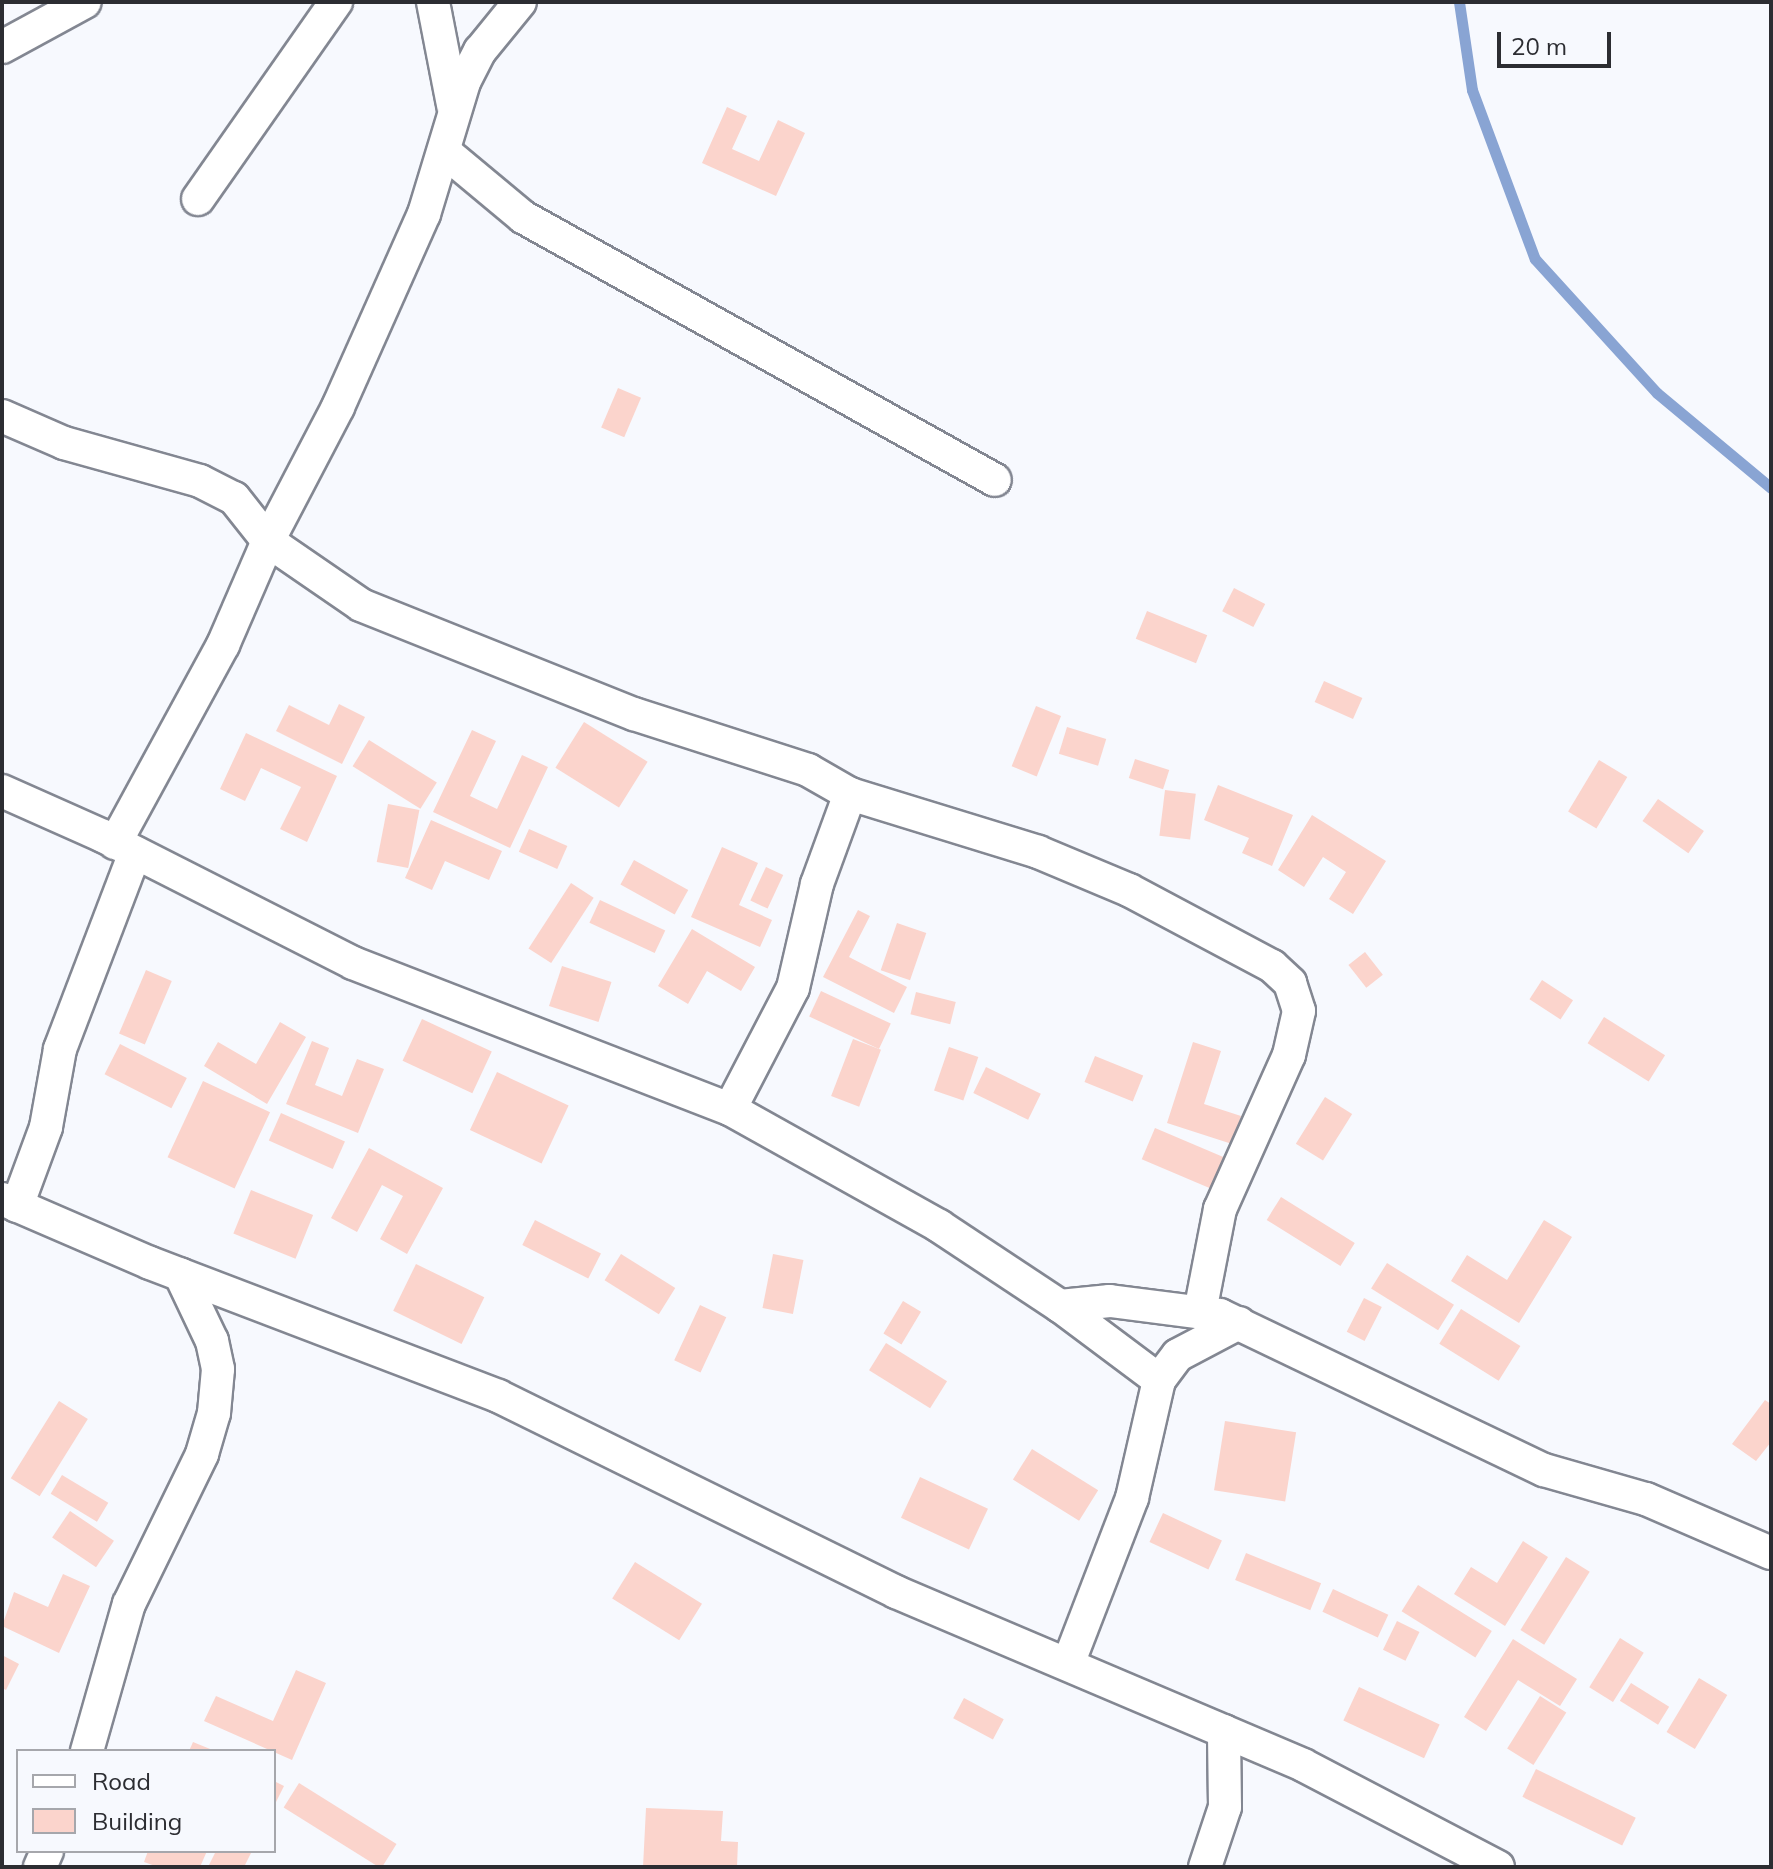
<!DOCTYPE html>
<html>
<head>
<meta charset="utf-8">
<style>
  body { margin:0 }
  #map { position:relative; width:1773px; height:1869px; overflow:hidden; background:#f7f9fe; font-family:Mulish,sans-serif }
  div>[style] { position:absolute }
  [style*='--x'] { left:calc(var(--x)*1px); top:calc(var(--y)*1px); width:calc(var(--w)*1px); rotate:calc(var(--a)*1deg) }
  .stream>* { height:11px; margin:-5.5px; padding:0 5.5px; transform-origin:5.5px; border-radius:5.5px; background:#89a4d3 }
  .building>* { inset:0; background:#fbd4cc; transform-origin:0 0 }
  .roads { filter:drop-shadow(2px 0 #838792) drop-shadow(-2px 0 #838792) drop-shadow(0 2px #838792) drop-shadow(0 -2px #838792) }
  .street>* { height:32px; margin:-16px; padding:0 16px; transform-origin:16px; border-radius:16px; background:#fff }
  span { translate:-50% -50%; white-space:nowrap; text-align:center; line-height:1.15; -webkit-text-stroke:8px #f7f9fe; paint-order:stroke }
  .frame { position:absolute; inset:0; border:4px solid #2c2d32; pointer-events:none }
  .legend { position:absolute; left:16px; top:1749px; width:260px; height:104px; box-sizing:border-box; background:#f7f9fe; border:2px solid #a6a7ac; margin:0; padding:10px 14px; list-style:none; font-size:24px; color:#2c2d32 }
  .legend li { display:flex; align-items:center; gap:16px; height:40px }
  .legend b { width:40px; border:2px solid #a6a7ac }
  .scale { position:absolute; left:1497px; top:32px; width:114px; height:36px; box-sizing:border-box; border:4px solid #2c2d32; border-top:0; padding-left:10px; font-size:24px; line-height:28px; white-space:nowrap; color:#2c2d32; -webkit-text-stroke:6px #f7f9fe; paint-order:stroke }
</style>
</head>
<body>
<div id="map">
  <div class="stream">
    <div style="--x:1459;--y:2;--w:89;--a:81.6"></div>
    <div style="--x:1472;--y:90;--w:180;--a:69.6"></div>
    <div style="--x:1535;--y:259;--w:181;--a:47.7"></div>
    <div style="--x:1657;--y:393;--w:148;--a:39.8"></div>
  </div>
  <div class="building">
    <div style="clip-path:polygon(727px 107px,747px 116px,732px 149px,759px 161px,778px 120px,805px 133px,776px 196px,702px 163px)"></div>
    <div style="left:618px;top:388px;width:25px;height:43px;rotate:23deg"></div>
    <div style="left:1234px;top:588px;width:35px;height:26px;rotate:27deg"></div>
    <div style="left:1147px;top:611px;width:65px;height:30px;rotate:22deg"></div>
    <div style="left:1324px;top:681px;width:42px;height:23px;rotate:24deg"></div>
    <div style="clip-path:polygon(339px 704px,365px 717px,342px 764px,276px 731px,289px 705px,329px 725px)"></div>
    <div style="left:1036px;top:706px;width:27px;height:65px;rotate:22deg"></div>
    <div style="left:584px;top:722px;width:75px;height:54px;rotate:32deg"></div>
    <div style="left:1067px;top:727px;width:41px;height:28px;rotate:17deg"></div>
    <div style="clip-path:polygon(472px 730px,496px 741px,470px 796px,497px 809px,522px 755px,548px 767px,510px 848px,433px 812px)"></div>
    <div style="clip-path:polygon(246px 733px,337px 776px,307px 842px,280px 829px,301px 787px,261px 768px,245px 801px,220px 789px)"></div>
    <div style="left:369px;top:740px;width:80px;height:31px;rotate:32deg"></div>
    <div style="left:1135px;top:759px;width:36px;height:20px;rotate:18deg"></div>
    <div style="left:1599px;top:760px;width:33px;height:60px;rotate:31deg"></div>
    <div style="clip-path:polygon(1218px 785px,1293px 815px,1272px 866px,1242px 853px,1249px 838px,1204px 820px)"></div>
    <div style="left:1165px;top:790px;width:31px;height:46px;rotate:7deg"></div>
    <div style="left:1658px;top:799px;width:56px;height:27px;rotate:35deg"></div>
    <div style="left:388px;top:804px;width:32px;height:59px;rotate:11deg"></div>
    <div style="clip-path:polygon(1312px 815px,1386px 861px,1353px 914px,1329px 899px,1346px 872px,1323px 857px,1304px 887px,1278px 870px)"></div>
    <div style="clip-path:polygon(431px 820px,502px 851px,489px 880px,445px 861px,432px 890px,405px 878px)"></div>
    <div style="left:529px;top:829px;width:42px;height:25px;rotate:24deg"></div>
    <div style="clip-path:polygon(722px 847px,758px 863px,739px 905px,772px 920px,760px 947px,691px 917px)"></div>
    <div style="left:634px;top:860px;width:62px;height:28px;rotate:29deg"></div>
    <div style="left:766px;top:867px;width:19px;height:37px;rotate:25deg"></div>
    <div style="left:571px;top:883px;width:27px;height:78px;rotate:33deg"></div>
    <div style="left:600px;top:900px;width:72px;height:25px;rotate:25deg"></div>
    <div style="clip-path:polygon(858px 910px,870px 916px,849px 957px,907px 987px,894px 1013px,823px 977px)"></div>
    <div style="left:897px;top:923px;width:31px;height:50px;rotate:19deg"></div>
    <div style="clip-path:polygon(692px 929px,755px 967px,741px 991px,707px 971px,688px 1004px,658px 986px)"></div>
    <div style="left:1365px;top:952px;width:29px;height:21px;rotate:52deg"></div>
    <div style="left:562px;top:966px;width:52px;height:42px;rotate:18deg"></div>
    <div style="left:146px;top:970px;width:28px;height:69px;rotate:23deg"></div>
    <div style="left:1542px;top:980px;width:37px;height:23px;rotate:33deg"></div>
    <div style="left:821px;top:991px;width:77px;height:28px;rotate:25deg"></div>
    <div style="left:916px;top:992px;width:41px;height:23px;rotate:14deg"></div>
    <div style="left:1604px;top:1017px;width:72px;height:31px;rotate:32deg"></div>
    <div style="left:422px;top:1019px;width:77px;height:46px;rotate:25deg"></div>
    <div style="clip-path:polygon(280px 1022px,306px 1037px,267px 1104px,204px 1066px,218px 1042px,256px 1064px)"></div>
    <div style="left:853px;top:1039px;width:30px;height:61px;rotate:21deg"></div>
    <div style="clip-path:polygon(312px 1041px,329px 1048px,315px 1085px,342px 1096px,357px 1059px,384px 1069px,358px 1133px,286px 1104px)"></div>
    <div style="clip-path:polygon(1193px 1042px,1221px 1051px,1204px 1104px,1241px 1116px,1232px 1144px,1167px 1123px)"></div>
    <div style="left:120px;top:1044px;width:75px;height:34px;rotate:27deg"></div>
    <div style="left:949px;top:1047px;width:31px;height:46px;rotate:19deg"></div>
    <div style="left:1095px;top:1056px;width:52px;height:28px;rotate:22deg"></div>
    <div style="left:986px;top:1067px;width:61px;height:29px;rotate:26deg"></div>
    <div style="left:497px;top:1072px;width:79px;height:64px;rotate:25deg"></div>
    <div style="left:203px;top:1081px;width:74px;height:84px;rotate:25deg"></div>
    <div style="left:1325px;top:1097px;width:32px;height:55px;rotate:32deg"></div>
    <div style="left:281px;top:1113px;width:70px;height:30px;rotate:24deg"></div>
    <div style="left:1155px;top:1128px;width:78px;height:34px;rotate:23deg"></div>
    <div style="clip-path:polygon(369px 1148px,443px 1188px,407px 1254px,380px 1239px,403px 1196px,382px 1185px,357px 1232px,331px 1218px)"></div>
    <div style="left:251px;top:1190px;width:67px;height:47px;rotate:22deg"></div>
    <div style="left:1281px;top:1197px;width:87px;height:27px;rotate:32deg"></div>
    <div style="left:535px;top:1220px;width:74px;height:28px;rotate:27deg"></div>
    <div style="clip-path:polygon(1544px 1220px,1572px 1237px,1519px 1323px,1451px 1281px,1467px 1255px,1507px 1280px)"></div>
    <div style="left:621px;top:1254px;width:64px;height:31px;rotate:32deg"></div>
    <div style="left:773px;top:1254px;width:31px;height:55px;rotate:11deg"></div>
    <div style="left:1387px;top:1263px;width:79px;height:30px;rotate:32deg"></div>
    <div style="left:416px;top:1264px;width:76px;height:52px;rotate:26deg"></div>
    <div style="left:1364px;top:1298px;width:20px;height:38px;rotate:27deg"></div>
    <div style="left:903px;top:1301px;width:21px;height:38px;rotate:31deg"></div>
    <div style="left:700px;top:1305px;width:29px;height:61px;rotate:25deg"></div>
    <div style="left:1461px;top:1309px;width:70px;height:41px;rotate:32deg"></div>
    <div style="left:886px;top:1343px;width:72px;height:32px;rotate:32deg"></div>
    <div style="clip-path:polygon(1765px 1400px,1771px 1404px,1771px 1442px,1756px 1461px,1732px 1444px)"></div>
    <div style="left:59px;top:1401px;width:34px;height:91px;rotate:32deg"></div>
    <div style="left:1225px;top:1421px;width:72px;height:70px;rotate:9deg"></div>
    <div style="left:1032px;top:1449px;width:78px;height:36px;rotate:32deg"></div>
    <div style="left:62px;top:1475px;width:54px;height:22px;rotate:31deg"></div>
    <div style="left:920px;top:1477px;width:75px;height:45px;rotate:25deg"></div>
    <div style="left:70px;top:1511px;width:53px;height:32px;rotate:34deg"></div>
    <div style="left:1163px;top:1513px;width:65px;height:32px;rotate:25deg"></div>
    <div style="clip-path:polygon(1523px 1541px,1548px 1557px,1505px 1626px,1454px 1594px,1471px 1567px,1497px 1583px)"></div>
    <div style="left:1246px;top:1553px;width:81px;height:29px;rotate:22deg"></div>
    <div style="left:1566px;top:1557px;width:28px;height:86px;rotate:32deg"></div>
    <div style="left:635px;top:1562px;width:79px;height:43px;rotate:32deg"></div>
    <div style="clip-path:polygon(63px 1574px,90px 1586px,59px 1653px,2px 1626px,14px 1592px,48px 1607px)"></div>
    <div style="left:1418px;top:1585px;width:87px;height:31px;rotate:32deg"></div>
    <div style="left:1333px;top:1589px;width:61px;height:25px;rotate:25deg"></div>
    <div style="left:1397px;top:1621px;width:25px;height:32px;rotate:26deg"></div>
    <div style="left:1620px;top:1638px;width:28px;height:58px;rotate:32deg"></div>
    <div style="clip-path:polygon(1513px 1639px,1577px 1679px,1560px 1706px,1518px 1680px,1486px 1731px,1464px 1717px)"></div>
    <div style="clip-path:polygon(2px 1655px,19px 1664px,6px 1690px,2px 1688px)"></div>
    <div style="clip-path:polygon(296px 1670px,326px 1683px,292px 1760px,204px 1721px,216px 1696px,273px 1721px)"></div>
    <div style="left:1699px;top:1678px;width:33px;height:63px;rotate:31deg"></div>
    <div style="left:1631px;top:1683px;width:45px;height:21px;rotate:32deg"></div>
    <div style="left:1359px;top:1687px;width:89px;height:37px;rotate:25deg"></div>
    <div style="left:1540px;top:1696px;width:31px;height:62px;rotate:32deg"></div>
    <div style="left:964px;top:1698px;width:45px;height:23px;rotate:28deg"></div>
    <div style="clip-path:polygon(193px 1742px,215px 1751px,189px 1751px)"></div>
    <div style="left:1536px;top:1769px;width:111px;height:31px;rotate:26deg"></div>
    <div style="clip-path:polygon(274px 1781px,284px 1786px,274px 1806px)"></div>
    <div style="left:299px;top:1783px;width:115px;height:29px;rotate:32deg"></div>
    <div style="clip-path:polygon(646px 1808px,723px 1811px,721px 1841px,738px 1842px,737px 1867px,643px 1867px)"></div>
    <div style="clip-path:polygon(148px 1851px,207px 1851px,200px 1867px,158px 1867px,144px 1862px)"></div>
    <div style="clip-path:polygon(216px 1851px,252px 1851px,244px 1867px,208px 1867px)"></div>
  </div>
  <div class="roads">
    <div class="street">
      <div style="--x:433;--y:2;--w:105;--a:79"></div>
      <div style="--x:2;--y:47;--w:94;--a:-28.5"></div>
      <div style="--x:445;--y:152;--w:102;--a:39.8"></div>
      <div style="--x:523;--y:217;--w:540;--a:29.13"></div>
      <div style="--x:198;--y:199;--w:241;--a:-55"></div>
      <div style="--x:2;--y:416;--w:68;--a:23.5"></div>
      <div style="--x:64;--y:443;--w:141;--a:15.6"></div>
      <div style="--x:200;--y:481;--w:38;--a:27"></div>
      <div style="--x:234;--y:498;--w:55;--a:51.7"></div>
      <div style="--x:268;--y:541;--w:113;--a:34.5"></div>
      <div style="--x:361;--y:605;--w:294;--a:21.8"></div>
      <div style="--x:634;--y:714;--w:183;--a:17.8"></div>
      <div style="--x:808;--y:770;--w:48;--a:29.7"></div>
      <div style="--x:850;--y:794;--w:197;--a:17.1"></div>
      <div style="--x:1038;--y:852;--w:99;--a:22.7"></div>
      <div style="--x:1129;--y:890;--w:162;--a:28"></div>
      <div style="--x:1272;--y:966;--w:25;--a:43"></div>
      <div style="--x:1290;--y:983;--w:29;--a:72"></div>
      <div style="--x:1299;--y:1011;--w:45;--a:102.8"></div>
      <div style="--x:1289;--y:1055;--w:169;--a:114.1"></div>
      <div style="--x:1220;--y:1209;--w:105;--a:101"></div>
      <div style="--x:2;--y:791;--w:111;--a:24"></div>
      <div style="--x:103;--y:836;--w:280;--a:26.9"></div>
      <div style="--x:353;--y:963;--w:404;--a:21.2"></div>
      <div style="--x:730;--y:1109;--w:240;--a:29.2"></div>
      <div style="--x:939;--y:1226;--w:145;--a:33.5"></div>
      <div style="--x:1060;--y:1306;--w:124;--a:36.8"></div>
      <div style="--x:115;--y:843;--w:226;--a:-61.4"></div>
      <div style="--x:223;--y:645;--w:113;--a:-66.6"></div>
      <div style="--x:268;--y:541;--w:151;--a:-62.4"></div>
      <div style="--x:338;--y:407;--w:211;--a:-66"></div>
      <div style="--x:424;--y:214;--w:138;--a:-73.1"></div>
      <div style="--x:464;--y:82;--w:35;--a:-63"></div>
      <div style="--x:480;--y:51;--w:63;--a:-50.8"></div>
      <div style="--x:730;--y:1109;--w:136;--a:-62.5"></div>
      <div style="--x:793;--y:988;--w:107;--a:-77"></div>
      <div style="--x:817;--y:884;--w:96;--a:-69.9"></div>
      <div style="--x:2;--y:1199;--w:161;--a:23.4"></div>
      <div style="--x:150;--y:1263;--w:373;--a:20.9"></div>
      <div style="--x:498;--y:1396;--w:444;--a:26.2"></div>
      <div style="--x:896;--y:1592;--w:442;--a:23"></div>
      <div style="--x:1303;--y:1765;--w:220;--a:27.6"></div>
      <div style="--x:17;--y:1206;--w:84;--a:-69.8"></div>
      <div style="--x:46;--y:1127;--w:79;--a:-79.8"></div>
      <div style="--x:60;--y:1049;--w:210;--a:-69.1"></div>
      <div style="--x:1060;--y:1306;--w:50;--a:-5.7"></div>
      <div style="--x:1110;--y:1301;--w:111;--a:7.3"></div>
      <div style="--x:1220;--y:1315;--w:359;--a:25.6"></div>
      <div style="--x:1544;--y:1470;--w:106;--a:15.9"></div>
      <div style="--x:1646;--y:1499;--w:136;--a:23.4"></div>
      <div style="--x:1068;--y:1664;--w:178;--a:-68.9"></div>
      <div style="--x:1132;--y:1498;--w:121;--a:-77.1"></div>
      <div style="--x:1159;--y:1380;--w:31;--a:-53"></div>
      <div style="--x:1178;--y:1355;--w:69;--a:-27.7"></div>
      <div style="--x:87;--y:1751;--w:153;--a:-74.1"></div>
      <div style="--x:129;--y:1604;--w:167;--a:-64"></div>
      <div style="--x:202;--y:1454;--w:43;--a:-73.7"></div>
      <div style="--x:214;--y:1413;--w:44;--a:-84.8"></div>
      <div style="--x:218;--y:1369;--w:29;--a:-102"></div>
      <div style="--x:212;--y:1341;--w:74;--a:-115.5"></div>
      <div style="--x:40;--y:1867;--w:17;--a:-66"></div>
      <div style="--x:1205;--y:1867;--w:63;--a:-71.6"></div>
      <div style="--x:1225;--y:1807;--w:76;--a:-90.8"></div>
    </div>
  </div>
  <div class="frame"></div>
  <ul class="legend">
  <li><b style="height:10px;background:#fff"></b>Road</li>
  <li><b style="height:22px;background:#fbd4cc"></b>Building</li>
  </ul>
  <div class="scale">20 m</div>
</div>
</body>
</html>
